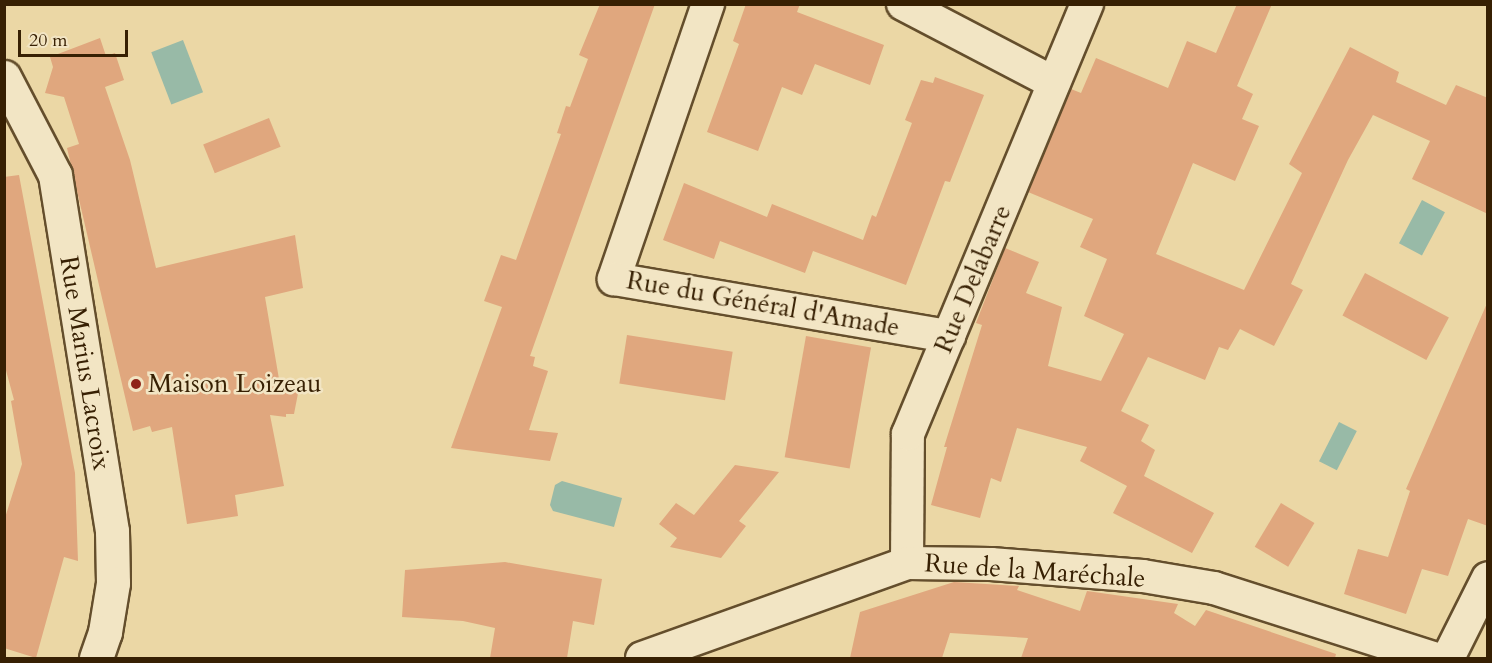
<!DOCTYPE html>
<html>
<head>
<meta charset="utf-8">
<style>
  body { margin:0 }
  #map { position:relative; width:1492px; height:663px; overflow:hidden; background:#ebd7a5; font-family:Cardo,serif }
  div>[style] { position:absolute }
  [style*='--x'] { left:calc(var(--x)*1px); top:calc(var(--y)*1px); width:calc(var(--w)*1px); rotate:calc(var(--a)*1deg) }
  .water>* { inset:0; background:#98baa7; transform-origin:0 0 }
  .building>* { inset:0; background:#e0a77e; transform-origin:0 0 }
  .roads { filter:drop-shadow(2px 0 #644e2c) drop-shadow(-2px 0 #644e2c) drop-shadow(0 2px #644e2c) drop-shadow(0 -2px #644e2c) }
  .street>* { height:32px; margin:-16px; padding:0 16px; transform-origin:16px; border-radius:16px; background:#f2e5c4 }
  .secondary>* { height:33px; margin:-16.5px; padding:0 16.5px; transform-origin:16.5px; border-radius:16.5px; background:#f2e5c4 }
  .dots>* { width:16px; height:16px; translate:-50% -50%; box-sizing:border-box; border:3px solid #f2e5c4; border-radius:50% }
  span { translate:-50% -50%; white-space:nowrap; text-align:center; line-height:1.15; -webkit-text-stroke:5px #f2e5c4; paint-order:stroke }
  .street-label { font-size:26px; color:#372003 }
  .poi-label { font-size:26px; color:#372003 }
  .left { translate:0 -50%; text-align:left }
  .frame { position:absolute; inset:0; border:6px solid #372003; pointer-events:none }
  .scale { position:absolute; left:18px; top:30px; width:110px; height:27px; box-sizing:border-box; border:3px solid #372003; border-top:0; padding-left:8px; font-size:18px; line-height:21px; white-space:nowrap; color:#372003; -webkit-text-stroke:4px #f2e5c4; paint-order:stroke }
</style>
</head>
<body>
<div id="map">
  <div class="water">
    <div style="left:183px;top:40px;width:56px;height:34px;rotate:69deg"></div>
    <div style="left:1422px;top:200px;width:26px;height:49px;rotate:28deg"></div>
    <div style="left:1339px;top:422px;width:20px;height:44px;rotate:27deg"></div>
    <div style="clip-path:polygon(562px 481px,622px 498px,614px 527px,553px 511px,550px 505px,555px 485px)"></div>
  </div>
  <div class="building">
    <div style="clip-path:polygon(600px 4px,655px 4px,530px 356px,535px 357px,533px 366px,548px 371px,529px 430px,558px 433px,550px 461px,451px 448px,502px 307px,484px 301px,501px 255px,516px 260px,561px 134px,557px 133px,566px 106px,570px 107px,588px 59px,579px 55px)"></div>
    <div style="clip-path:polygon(746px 4px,800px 4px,797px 12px,884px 45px,870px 85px,815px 64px,802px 95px,782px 87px,758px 151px,707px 132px,739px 44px,733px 41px)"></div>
    <div style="clip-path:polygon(1237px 4px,1272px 4px,1237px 86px,1253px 94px,1242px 119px,1259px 126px,1235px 181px,1193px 163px,1156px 254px,1244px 290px,1302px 173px,1289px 164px,1350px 47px,1399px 72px,1396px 82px,1446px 105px,1456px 85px,1488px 98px,1488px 214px,1412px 179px,1430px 141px,1373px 115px,1348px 160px,1291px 284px,1303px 290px,1274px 346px,1240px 329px,1228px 350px,1219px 347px,1205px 380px,1148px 357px,1121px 411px,1149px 425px,1141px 441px,1155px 450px,1144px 476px,1214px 513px,1192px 553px,1113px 513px,1127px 486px,1080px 461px,1087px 447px,1017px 428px,1001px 482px,991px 478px,980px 518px,931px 505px,947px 447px,944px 447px,982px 325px,976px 323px,1005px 248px,1039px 262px,1026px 293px,1062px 307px,1048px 366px,1101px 381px,1124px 334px,1084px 316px,1107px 259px,1080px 247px,1093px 219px,1028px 192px,1071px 89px,1081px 93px,1096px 58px,1168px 88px,1187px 41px,1216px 53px)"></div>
    <div style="clip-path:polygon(100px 38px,106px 56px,115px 53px,124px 80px,105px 87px,130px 160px,156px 268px,295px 235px,303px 288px,265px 297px,279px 379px,300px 383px,294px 414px,286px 414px,286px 417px,270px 415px,284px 486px,235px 495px,238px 516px,187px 524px,172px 427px,152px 432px,150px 426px,133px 431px,67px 148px,79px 144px,64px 97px,45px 93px,53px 67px,50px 57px)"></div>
    <div style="clip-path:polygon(935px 77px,984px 95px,950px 182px,945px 181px,906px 285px,813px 251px,805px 273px,720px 241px,714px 259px,663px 240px,684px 183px,767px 217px,772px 204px,863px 240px,872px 215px,876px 217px,912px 123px,905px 120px,921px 80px,933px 83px)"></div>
    <div style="left:269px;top:118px;width:31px;height:71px;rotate:68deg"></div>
    <div style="clip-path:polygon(19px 175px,75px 473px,78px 561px,64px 557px,36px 658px,4px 648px,4px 521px,22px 464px,11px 401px,14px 400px,4px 363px,4px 177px)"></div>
    <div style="left:1365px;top:273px;width:95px;height:48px;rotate:28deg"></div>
    <div style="clip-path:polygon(1488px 301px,1488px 526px,1468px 519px,1448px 576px,1422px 569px,1406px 614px,1344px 594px,1358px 549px,1388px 557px,1410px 491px,1406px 489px)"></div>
    <div style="left:627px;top:335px;width:107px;height:49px;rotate:9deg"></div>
    <div style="left:806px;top:336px;width:66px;height:123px;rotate:10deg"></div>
    <div style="clip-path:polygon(735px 465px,779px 472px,739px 521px,746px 526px,721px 558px,670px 547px,677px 538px,659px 524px,676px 503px,694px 515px)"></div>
    <div style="left:1281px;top:503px;width:39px;height:51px;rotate:31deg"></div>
    <div style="clip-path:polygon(505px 562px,602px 579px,594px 625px,573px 621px,567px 658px,490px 658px,495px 628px,463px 621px,402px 617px,405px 570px)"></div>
    <div style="clip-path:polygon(954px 582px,1019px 586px,1017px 590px,1080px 611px,1087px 591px,1178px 604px,1174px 613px,1195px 626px,1206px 610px,1336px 654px,1335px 658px,1021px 658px,1028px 638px,950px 633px,942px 658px,850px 658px,860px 612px)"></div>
  </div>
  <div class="roads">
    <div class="street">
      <div style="--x:708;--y:4;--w:291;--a:108.9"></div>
      <div style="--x:614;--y:279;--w:340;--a:9.7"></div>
      <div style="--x:903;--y:4;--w:170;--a:27.6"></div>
      <div style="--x:907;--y:563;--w:129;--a:-89.6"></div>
      <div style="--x:908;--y:434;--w:466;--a:-67.4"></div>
      <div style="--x:642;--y:658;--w:282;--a:-19.7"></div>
      <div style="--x:907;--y:563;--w:84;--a:0.7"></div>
      <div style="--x:991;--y:564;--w:152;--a:4.5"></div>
      <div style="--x:1143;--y:576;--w:72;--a:9.6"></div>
      <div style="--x:1214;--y:588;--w:230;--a:17.7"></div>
      <div style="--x:1448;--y:658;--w:89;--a:-63.4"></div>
    </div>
    <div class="secondary">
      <div style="--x:4;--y:77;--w:110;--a:62.5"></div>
      <div style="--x:55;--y:175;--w:361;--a:80.9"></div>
      <div style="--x:112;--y:531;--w:52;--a:88.9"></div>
      <div style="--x:113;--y:583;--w:50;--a:99.3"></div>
      <div style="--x:105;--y:632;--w:28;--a:109"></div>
    </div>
  </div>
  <div class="dots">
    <div style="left:136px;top:384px;background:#8f2418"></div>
  </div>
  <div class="street-label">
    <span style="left:973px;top:279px;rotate:-67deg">Rue Delabarre</span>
    <span style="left:763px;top:304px;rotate:10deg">Rue du Général d'Amade</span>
    <span style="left:85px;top:363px;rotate:81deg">Rue Marius Lacroix</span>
    <span style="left:1035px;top:571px;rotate:4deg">Rue de la Maréchale</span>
  </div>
  <div class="poi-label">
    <span class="left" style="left:148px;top:384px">Maison Loizeau</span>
  </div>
  <div class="frame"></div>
  <div class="scale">20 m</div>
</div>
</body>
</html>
